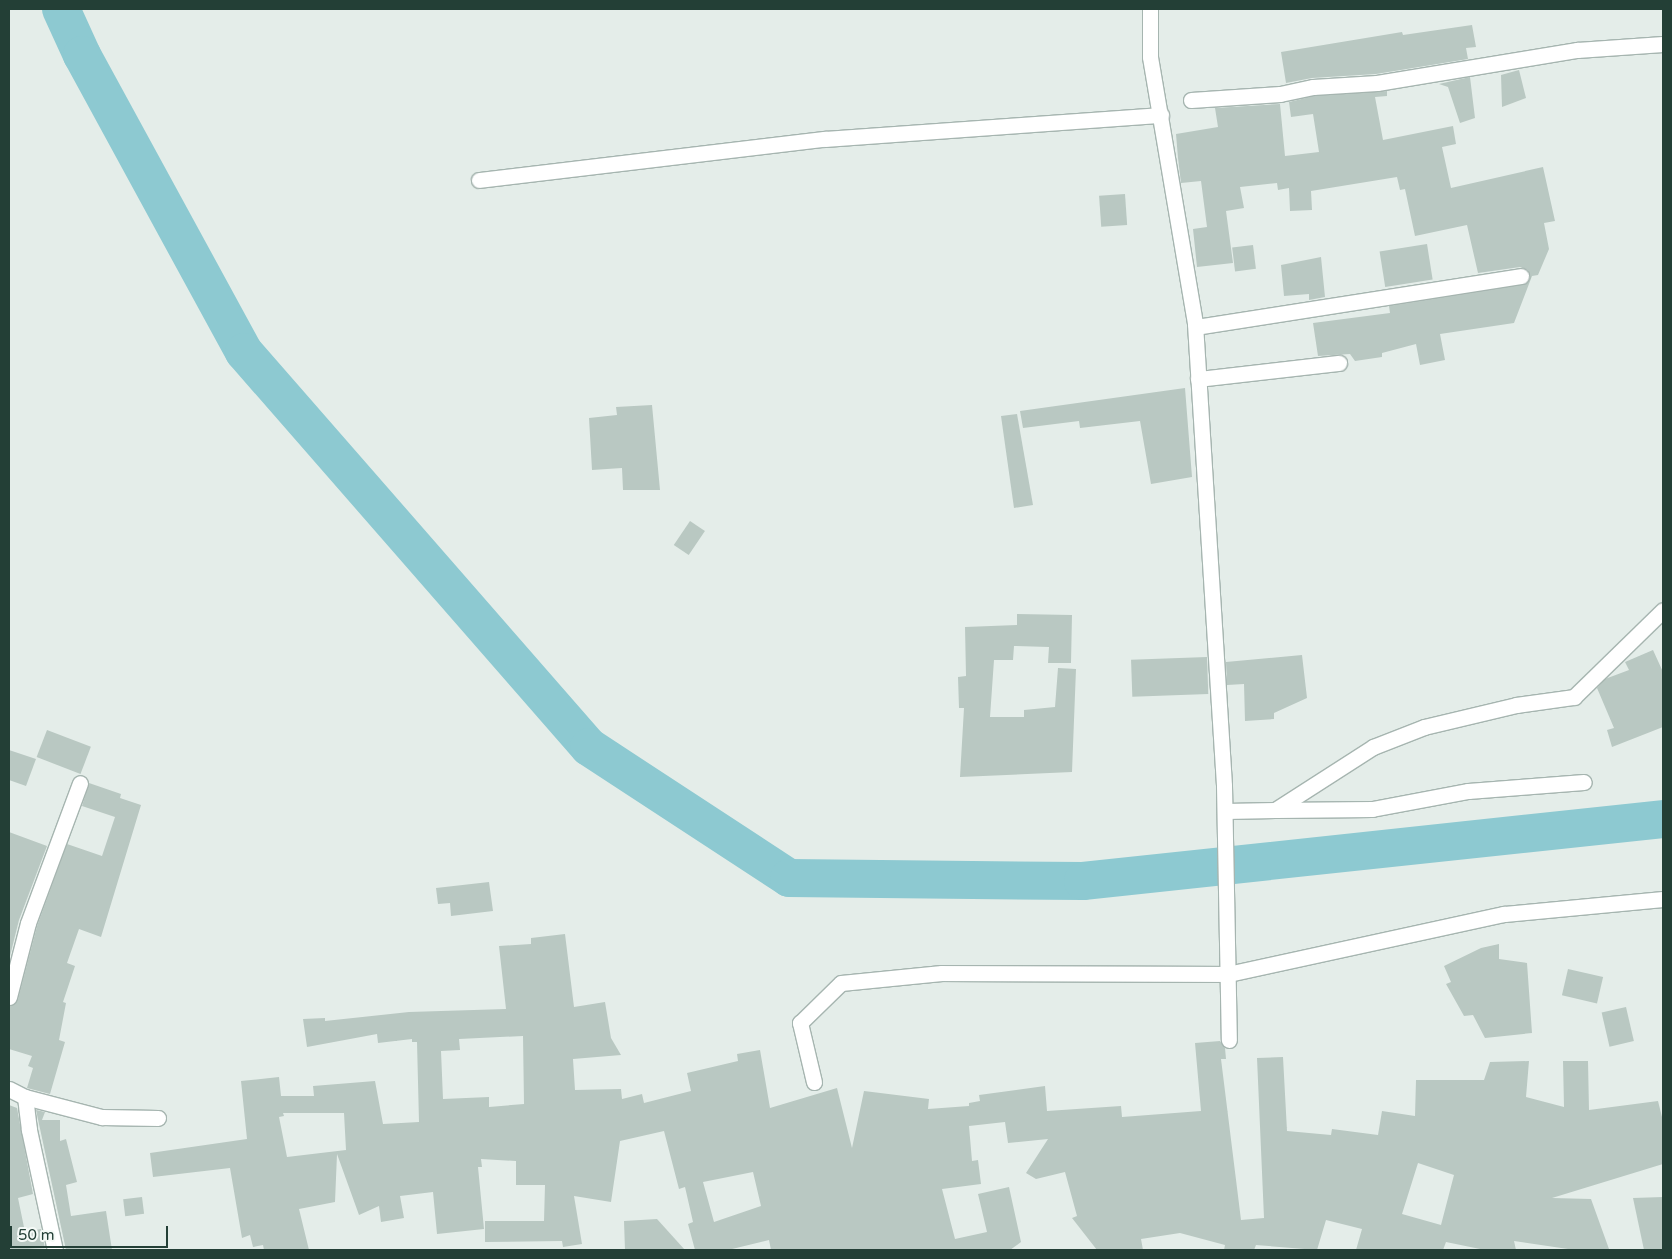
<!DOCTYPE html>
<html>
<head>
<meta charset="utf-8">
<style>
  body { margin:0 }
  #map { position:relative; width:1672px; height:1259px; overflow:hidden; background:#e4ede9; font-family:"Varela Round",sans-serif }
  div>[style] { position:absolute }
  [style*='--x'] { left:calc(var(--x)*1px); top:calc(var(--y)*1px); width:calc(var(--w)*1px); rotate:calc(var(--a)*1deg) }
  .river>* { height:38px; margin:-19px; padding:0 19px; transform-origin:19px; border-radius:19px; background:#8dc9d1 }
  .building>* { inset:0; background:#b9c8c2; transform-origin:0 0 }
  .roads { filter:drop-shadow(1px 0 #a6b5b0) drop-shadow(-1px 0 #a6b5b0) drop-shadow(0 1px #a6b5b0) drop-shadow(0 -1px #a6b5b0) }
  .street>* { height:15px; margin:-7.5px; padding:0 7.5px; transform-origin:7.5px; border-radius:7.5px; background:#fff }
  span { translate:-50% -50%; white-space:nowrap; text-align:center; line-height:1.15; -webkit-text-stroke:5px #f5faf7; paint-order:stroke }
  .frame { position:absolute; inset:0; border:10px solid #233f36; pointer-events:none }
  .scale { position:absolute; left:10px; top:1226px; width:158px; height:22px; box-sizing:border-box; border:2px solid #233f36; border-top:0; padding-left:6px; font-size:15px; line-height:18px; white-space:nowrap; color:#233f36; -webkit-text-stroke:4px #f5faf7; paint-order:stroke }
</style>
</head>
<body>
<div id="map">
  <div class="river">
    <div style="--x:61;--y:9;--w:51;--a:65.5"></div>
    <div style="--x:82;--y:55;--w:338;--a:61.4"></div>
    <div style="--x:244;--y:352;--w:524;--a:48.87"></div>
    <div style="--x:589;--y:747;--w:239;--a:33.2"></div>
    <div style="--x:789;--y:878;--w:294;--a:0.6"></div>
    <div style="--x:1083;--y:881;--w:583;--a:-6.1"></div>
  </div>
  <div class="building">
    <div style="clip-path:polygon(1472px 25px,1476px 47px,1466px 48px,1468px 59px,1376px 74px,1312px 78px,1286px 83px,1281px 52px,1402px 32px,1403px 35px)"></div>
    <div style="clip-path:polygon(1519px 70px,1526px 98px,1502px 107px,1501px 75px)"></div>
    <div style="clip-path:polygon(1470px 77px,1475px 118px,1460px 123px,1448px 87px,1439px 84px)"></div>
    <div style="clip-path:polygon(1387px 91px,1387px 96px,1375px 97px,1383px 140px,1453px 126px,1456px 144px,1442px 147px,1451px 188px,1543px 167px,1555px 221px,1544px 223px,1549px 249px,1538px 275px,1532px 276px,1514px 323px,1440px 334px,1445px 360px,1420px 365px,1416px 344px,1382px 353px,1382px 357px,1355px 361px,1350px 354px,1318px 356px,1313px 323px,1390px 313px,1389px 306px,1522px 285px,1530px 279px,1528px 270px,1520px 267px,1478px 273px,1467px 225px,1415px 236px,1405px 189px,1400px 190px,1397px 177px,1311px 191px,1312px 210px,1290px 211px,1289px 188px,1278px 190px,1277px 183px,1240px 187px,1244px 208px,1226px 211px,1233px 263px,1197px 267px,1193px 229px,1207px 227px,1201px 181px,1181px 183px,1178px 158px,1176px 134px,1218px 127px,1215px 108px,1280px 104px,1285px 156px,1319px 152px,1313px 114px,1291px 117px,1289px 102px,1314px 96px)"></div>
    <div style="left:1125px;top:194px;width:31px;height:26px;rotate:86deg"></div>
    <div style="left:1427px;top:244px;width:36px;height:48px;rotate:81deg"></div>
    <div style="left:1253px;top:245px;width:24px;height:21px;rotate:83deg"></div>
    <div style="clip-path:polygon(1321px 257px,1325px 297px,1309px 300px,1309px 294px,1284px 296px,1281px 265px)"></div>
    <div style="clip-path:polygon(1185px 388px,1192px 477px,1151px 484px,1140px 421px,1080px 428px,1079px 421px,1023px 428px,1020px 411px)"></div>
    <div style="clip-path:polygon(652px 405px,660px 490px,623px 490px,622px 468px,592px 470px,589px 418px,617px 415px,616px 407px)"></div>
    <div style="clip-path:polygon(1017px 414px,1033px 505px,1014px 508px,1001px 416px)"></div>
    <div style="left:690px;top:521px;width:18px;height:29px;rotate:34deg"></div>
    <div style="clip-path:polygon(1017px 614px,1072px 615px,1071px 663px,1048px 663px,1049px 647px,1014px 646px,1013px 660px,994px 660px,990px 717px,1024px 717px,1024px 710px,1055px 707px,1058px 668px,1076px 669px,1072px 772px,960px 777px,964px 708px,959px 708px,958px 677px,966px 676px,965px 627px,1017px 625px)"></div>
    <div style="clip-path:polygon(1653px 650px,1663px 672px,1663px 727px,1612px 747px,1607px 730px,1614px 728px,1597px 688px,1605px 679px,1629px 670px,1625px 662px)"></div>
    <div style="clip-path:polygon(1302px 655px,1307px 698px,1274px 713px,1274px 719px,1245px 721px,1244px 684px,1227px 685px,1226px 662px)"></div>
    <div style="left:1207px;top:657px;width:37px;height:76px;rotate:88deg"></div>
    <div style="left:47px;top:730px;width:47px;height:29px;rotate:21deg"></div>
    <div style="clip-path:polygon(9px 750px,36px 759px,26px 786px,9px 780px)"></div>
    <div style="clip-path:polygon(89px 783px,121px 794px,120px 798px,141px 805px,101px 937px,79px 929px,67px 963px,75px 966px,63px 1002px,66px 1003px,59px 1040px,65px 1042px,50px 1094px,27px 1088px,33px 1068px,28px 1066px,32px 1056px,9px 1049px,9px 1006px,18px 999px,37px 926px,67px 844px,102px 856px,115px 817px,82px 806px)"></div>
    <div style="clip-path:polygon(9px 832px,47px 846px,19px 920px,9px 960px)"></div>
    <div style="clip-path:polygon(489px 882px,493px 911px,451px 916px,450px 903px,438px 904px,436px 888px)"></div>
    <div style="clip-path:polygon(evenodd,565px 934px,574px 1007px,605px 1002px,611px 1038px,621px 1055px,573px 1059px,575px 1090px,621px 1089px,622px 1099px,642px 1094px,644px 1103px,691px 1091px,687px 1073px,738px 1061px,737px 1054px,760px 1050px,770px 1108px,837px 1088px,852px 1148px,864px 1091px,929px 1099px,928px 1109px,969px 1106px,969px 1103px,980px 1101px,979px 1095px,1045px 1086px,1047px 1111px,1121px 1106px,1122px 1117px,1201px 1111px,1195px 1043px,1220px 1041px,1225px 1048px,1226px 1059px,1221px 1059px,1241px 1220px,1264px 1218px,1257px 1058px,1283px 1057px,1287px 1131px,1331px 1135px,1332px 1129px,1378px 1135px,1382px 1111px,1415px 1116px,1416px 1080px,1484px 1080px,1490px 1062px,1529px 1061px,1526px 1097px,1564px 1107px,1563px 1061px,1588px 1061px,1589px 1110px,1658px 1101px,1663px 1121px,1663px 1164px,1552px 1198px,1591px 1199px,1609px 1249px,1568px 1249px,1514px 1241px,1516px 1250px,1485px 1250px,1446px 1242px,1443px 1250px,1356px 1250px,1362px 1229px,1326px 1220px,1317px 1250px,1256px 1245px,1254px 1250px,1224px 1250px,1225px 1245px,1180px 1233px,1141px 1239px,1143px 1250px,1097px 1250px,1072px 1218px,1077px 1216px,1065px 1172px,1036px 1179px,1026px 1173px,1048px 1139px,1008px 1143px,1005px 1122px,969px 1126px,972px 1161px,978px 1160px,981px 1184px,942px 1189px,955px 1239px,987px 1232px,978px 1194px,1009px 1187px,1021px 1242px,1010px 1250px,771px 1250px,769px 1240px,728px 1250px,695px 1250px,688px 1224px,693px 1222px,685px 1187px,679px 1189px,664px 1131px,620px 1141px,611px 1202px,574px 1196px,582px 1244px,563px 1247px,562px 1241px,485px 1242px,485px 1221px,544px 1221px,545px 1185px,516px 1185px,516px 1161px,481px 1159px,482px 1167px,478px 1167px,484px 1229px,437px 1234px,433px 1192px,400px 1196px,404px 1218px,381px 1222px,379px 1206px,359px 1215px,337px 1154px,335px 1202px,299px 1209px,309px 1250px,264px 1250px,263px 1245px,253px 1247px,250px 1235px,242px 1238px,230px 1168px,153px 1177px,150px 1153px,247px 1139px,241px 1081px,279px 1077px,281px 1096px,314px 1096px,313px 1086px,375px 1081px,383px 1124px,419px 1122px,417px 1042px,412px 1042px,412px 1039px,378px 1043px,377px 1034px,307px 1047px,303px 1019px,325px 1018px,325px 1021px,409px 1012px,506px 1009px,499px 946px,531px 944px,531px 938px,565px 934px,523px 1036px,524px 1104px,489px 1107px,489px 1097px,443px 1099px,441px 1051px,460px 1050px,459px 1039px,523px 1036px,565px 934px,283px 1113px,344px 1113px,346px 1150px,287px 1157px,279px 1117px,284px 1116px,283px 1113px,565px 934px,1418px 1163px,1454px 1175px,1441px 1225px,1402px 1214px,1418px 1163px,565px 934px,753px 1172px,761px 1206px,714px 1222px,703px 1182px,753px 1172px)"></div>
    <div style="clip-path:polygon(1499px 944px,1499px 959px,1527px 963px,1532px 1033px,1485px 1038px,1473px 1015px,1464px 1016px,1446px 984px,1451px 982px,1444px 966px,1481px 948px)"></div>
    <div style="left:1568px;top:969px;width:36px;height:27px;rotate:13deg"></div>
    <div style="left:1626px;top:1007px;width:35px;height:25px;rotate:77deg"></div>
    <div style="clip-path:polygon(9px 1105px,17px 1108px,33px 1194px,18px 1198px,25px 1232px,41px 1229px,45px 1248px,9px 1250px)"></div>
    <div style="clip-path:polygon(36px 1110px,45px 1112px,42px 1120px,60px 1120px,60px 1141px,66px 1139px,77px 1182px,66px 1185px,71px 1216px,106px 1211px,112px 1250px,66px 1250px)"></div>
    <div style="left:142px;top:1197px;width:17px;height:19px;rotate:83deg"></div>
    <div style="clip-path:polygon(1663px 1197px,1663px 1250px,1644px 1250px,1633px 1198px)"></div>
    <div style="clip-path:polygon(657px 1219px,685px 1250px,625px 1250px,624px 1221px)"></div>
  </div>
  <div class="roads">
    <div class="street">
      <div style="--x:1150;--y:9;--w:48;--a:90"></div>
      <div style="--x:1150;--y:57;--w:271;--a:80.4"></div>
      <div style="--x:1195;--y:324;--w:463;--a:86.4"></div>
      <div style="--x:1224;--y:786;--w:254;--a:88.9"></div>
      <div style="--x:1191;--y:100;--w:89;--a:-3.9"></div>
      <div style="--x:1280;--y:94;--w:34;--a:-12"></div>
      <div style="--x:1313;--y:87;--w:64;--a:-3.6"></div>
      <div style="--x:1377;--y:83;--w:203;--a:-9.4"></div>
      <div style="--x:1577;--y:50;--w:86;--a:-4"></div>
      <div style="--x:479;--y:180;--w:348;--a:-6.8"></div>
      <div style="--x:825;--y:139;--w:337;--a:-4.1"></div>
      <div style="--x:1196;--y:327;--w:329;--a:-8.9"></div>
      <div style="--x:1198;--y:379;--w:142;--a:-6.5"></div>
      <div style="--x:1276;--y:810;--w:96;--a:-0.6"></div>
      <div style="--x:1372;--y:809;--w:98;--a:-10.6"></div>
      <div style="--x:1468;--y:791;--w:116;--a:-4.4"></div>
      <div style="--x:1225;--y:811;--w:50;--a:-1.1"></div>
      <div style="--x:1275;--y:810;--w:117;--a:-32.7"></div>
      <div style="--x:1373;--y:747;--w:55;--a:-21.4"></div>
      <div style="--x:1424;--y:727;--w:95;--a:-13.4"></div>
      <div style="--x:1516;--y:705;--w:59;--a:-7.9"></div>
      <div style="--x:1574;--y:697;--w:124;--a:-44.3"></div>
      <div style="--x:9;--y:997;--w:76;--a:-75.6"></div>
      <div style="--x:28;--y:923;--w:149;--a:-69.6"></div>
      <div style="--x:814;--y:1082;--w:61;--a:-103.3"></div>
      <div style="--x:800;--y:1023;--w:57;--a:-44.3"></div>
      <div style="--x:841;--y:983;--w:101;--a:-5.7"></div>
      <div style="--x:942;--y:973;--w:286;--a:0.2"></div>
      <div style="--x:1228;--y:974;--w:282;--a:-12.3"></div>
      <div style="--x:1504;--y:914;--w:160;--a:-5.4"></div>
      <div style="--x:9;--y:1089;--w:18;--a:27"></div>
      <div style="--x:25;--y:1097;--w:80;--a:14.6"></div>
      <div style="--x:102;--y:1117;--w:56;--a:1"></div>
      <div style="--x:25;--y:1097;--w:33;--a:83"></div>
      <div style="--x:29;--y:1130;--w:123;--a:77.8"></div>
    </div>
  </div>
  <div class="frame"></div>
  <div class="scale">50 m</div>
</div>
</body>
</html>
